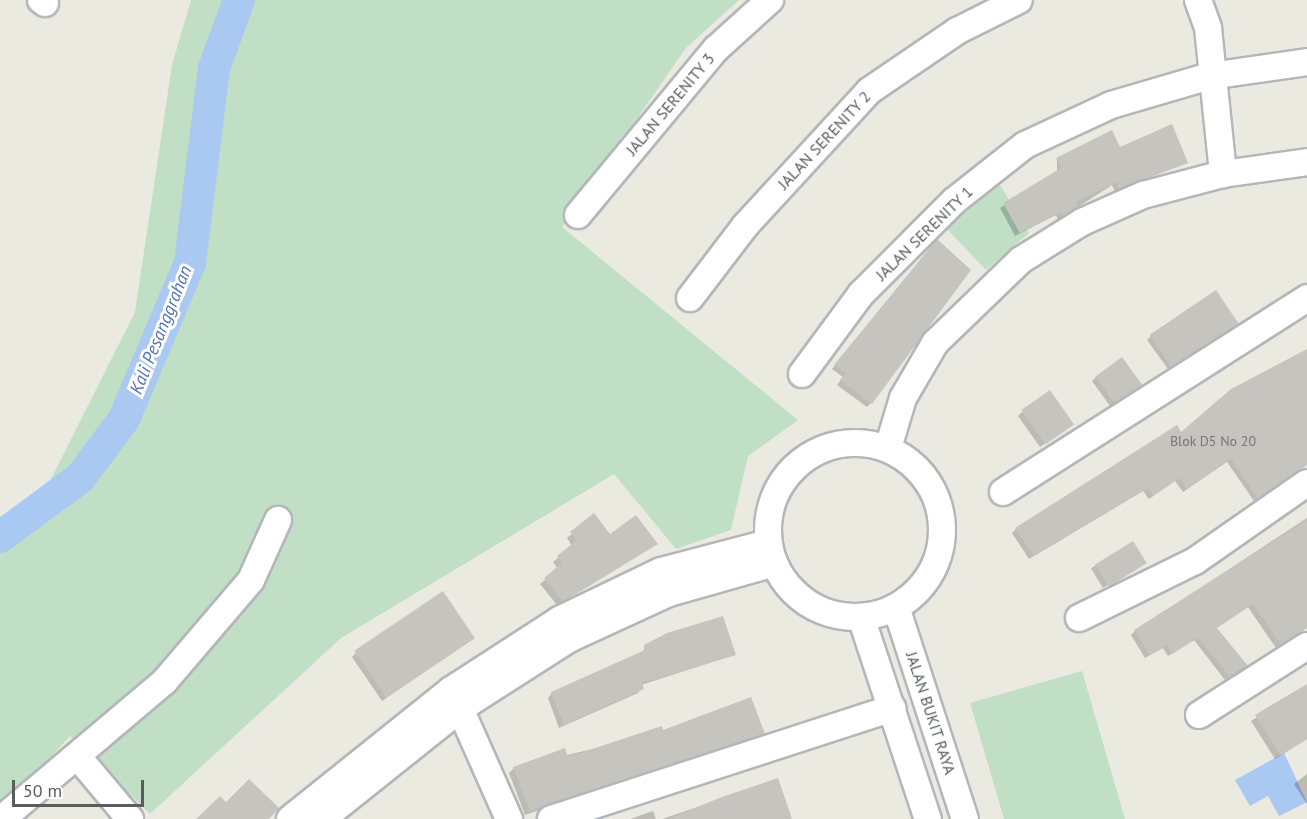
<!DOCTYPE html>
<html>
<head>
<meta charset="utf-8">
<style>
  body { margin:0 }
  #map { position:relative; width:1307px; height:819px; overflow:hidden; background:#ebeae1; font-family:"PT Sans",sans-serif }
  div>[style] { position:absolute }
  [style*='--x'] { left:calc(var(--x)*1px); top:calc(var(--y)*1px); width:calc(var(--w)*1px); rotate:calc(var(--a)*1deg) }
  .green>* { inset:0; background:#c1dfc5 }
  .water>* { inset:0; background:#a9c9f3 }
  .shadow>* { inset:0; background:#0003; transform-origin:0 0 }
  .river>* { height:32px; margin:-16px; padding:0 16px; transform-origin:16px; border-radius:16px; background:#a9c9f3 }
  .building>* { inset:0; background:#c6c4be; transform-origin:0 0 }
  .roads { filter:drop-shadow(2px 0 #b4b6ba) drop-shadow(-2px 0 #b4b6ba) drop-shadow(0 2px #b4b6ba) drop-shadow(0 -2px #b4b6ba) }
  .minor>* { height:26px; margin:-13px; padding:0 13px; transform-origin:13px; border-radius:13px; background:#fff }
  .minor>.ring { margin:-13px; padding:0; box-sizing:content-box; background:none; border:26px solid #fff; border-radius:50% }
  span { translate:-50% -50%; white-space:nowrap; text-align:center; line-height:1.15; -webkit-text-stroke:6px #fff; paint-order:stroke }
  .number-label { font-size:14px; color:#757678 }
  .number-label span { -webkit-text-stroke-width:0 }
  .street-label { font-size:16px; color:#5a5c60 }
  .water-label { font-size:18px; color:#5072b2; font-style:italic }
  .scale { position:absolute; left:12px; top:780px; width:132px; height:27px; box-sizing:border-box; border:3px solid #5a5c60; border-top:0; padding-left:8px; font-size:18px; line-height:21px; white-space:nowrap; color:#5a5c60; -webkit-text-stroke:4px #fff; paint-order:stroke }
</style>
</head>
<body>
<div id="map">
  <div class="green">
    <div style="clip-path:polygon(191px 0,739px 0,686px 48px,562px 227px,798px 420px,748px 456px,731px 530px,676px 549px,614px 474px,341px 638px,150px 814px,70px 736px,0 812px,0 518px,46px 489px,135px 312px,172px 65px)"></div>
    <div style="clip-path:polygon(997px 180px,1029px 233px,986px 270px,945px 227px)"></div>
    <div style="clip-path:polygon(1082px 671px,1125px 819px,1004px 819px,970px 703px)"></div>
  </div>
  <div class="water">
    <div style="clip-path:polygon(1284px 753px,1307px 802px,1279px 816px,1268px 796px,1250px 806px,1235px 780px)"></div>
  </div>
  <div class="shadow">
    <div style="clip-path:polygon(1119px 149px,1186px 162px,1115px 192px,1112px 185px,1058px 220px,1056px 215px,1015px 236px,1000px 208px,1057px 172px,1057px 160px)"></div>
    <div style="clip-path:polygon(933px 245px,871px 403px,867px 407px,837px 385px,843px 377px,832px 369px)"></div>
    <div style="clip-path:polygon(1233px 328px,1168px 369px,1147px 340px,1151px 336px)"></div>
    <div style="clip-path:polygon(1307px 349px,1307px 464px,1254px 501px,1227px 462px,1183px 492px,1175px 481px,1149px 499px,1143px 491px,1029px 559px,1012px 533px,1016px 529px,1176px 427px,1181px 434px)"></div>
    <div style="clip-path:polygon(1096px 377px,1140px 385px,1110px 406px,1092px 381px)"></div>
    <div style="clip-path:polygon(1022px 412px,1068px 428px,1040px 447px,1018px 416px)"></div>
    <div style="clip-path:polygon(1307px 518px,1307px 627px,1276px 648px,1248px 607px,1216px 628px,1245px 666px,1225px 680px,1194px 640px,1168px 656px,1163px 648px,1145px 658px,1131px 635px,1135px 631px)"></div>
    <div style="clip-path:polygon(572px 534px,610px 536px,656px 544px,557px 605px,540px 584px,558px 569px,553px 562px,572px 546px,567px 538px)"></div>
    <div style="left:1133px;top:543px;width:23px;height:49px;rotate:59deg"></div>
    <div style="clip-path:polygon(473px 638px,382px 701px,352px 657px,356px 653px)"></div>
    <div style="clip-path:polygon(645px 647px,734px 655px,641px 685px,638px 693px,559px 728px,548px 698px,552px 693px,642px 653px)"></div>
    <div style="clip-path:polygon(1307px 686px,1307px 739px,1275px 759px,1251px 721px)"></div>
    <div style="clip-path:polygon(662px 732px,763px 733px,525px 815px,509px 773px,514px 768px)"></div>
    <div style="clip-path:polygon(1307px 774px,1307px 804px,1294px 784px)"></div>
    <div style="clip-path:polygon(777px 780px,787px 819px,662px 819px)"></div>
    <div style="clip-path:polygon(653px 811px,656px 819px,630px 819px)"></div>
  </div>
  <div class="river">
    <div style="--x:0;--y:537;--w:99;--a:-36.4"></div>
    <div style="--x:80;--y:478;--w:74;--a:-53.3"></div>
    <div style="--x:124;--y:419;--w:169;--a:-67.1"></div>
    <div style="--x:190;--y:263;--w:196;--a:-83"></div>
    <div style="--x:214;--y:68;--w:72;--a:-69.8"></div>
  </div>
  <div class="building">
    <div style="clip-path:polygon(1172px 124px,1188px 163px,1119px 189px,1116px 182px,1076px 202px,1079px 207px,1062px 217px,1060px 212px,1020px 233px,1003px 203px,1061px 168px,1056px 158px,1112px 130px,1120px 147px)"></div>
    <div style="clip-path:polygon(937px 239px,971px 270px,872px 404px,840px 380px,846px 373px,834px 365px)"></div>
    <div style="left:1216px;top:290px;width:41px;height:80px;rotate:56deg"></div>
    <div style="clip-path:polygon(1307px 349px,1307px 465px,1258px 499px,1231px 459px,1187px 489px,1179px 478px,1153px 496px,1148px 488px,1034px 556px,1015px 528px,1177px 425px,1181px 432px,1231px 389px)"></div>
    <div style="left:1122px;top:357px;width:34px;height:33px;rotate:54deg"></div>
    <div style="left:1050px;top:390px;width:42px;height:35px;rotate:55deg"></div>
    <div style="clip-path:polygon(594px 513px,610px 534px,636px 515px,658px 544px,563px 602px,544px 578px,562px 563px,557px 556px,577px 540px,570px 532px)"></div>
    <div style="clip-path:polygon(1307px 520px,1307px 628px,1281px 645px,1253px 604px,1217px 628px,1248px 666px,1230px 677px,1198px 638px,1172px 654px,1167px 645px,1150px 655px,1134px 630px)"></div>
    <div style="left:1133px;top:541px;width:26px;height:45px;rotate:58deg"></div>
    <div style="left:443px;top:591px;width:57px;height:107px;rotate:56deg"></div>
    <div style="clip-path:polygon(723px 616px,736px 655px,642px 683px,644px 689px,564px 725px,551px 692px,645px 650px,644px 645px,667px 633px)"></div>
    <div style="clip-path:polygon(1307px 684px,1307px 738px,1281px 755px,1255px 715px)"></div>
    <div style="clip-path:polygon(751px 697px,765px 734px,530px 811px,513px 767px,565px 748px,568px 757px,662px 726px,663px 730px)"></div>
    <div style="clip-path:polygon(778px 778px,792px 819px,669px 819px,719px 798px)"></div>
    <div style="clip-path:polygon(249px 779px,279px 808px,269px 819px,196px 819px,220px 796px,226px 802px)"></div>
  </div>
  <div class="roads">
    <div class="minor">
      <div style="--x:41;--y:0;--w:5;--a:37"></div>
      <div style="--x:1198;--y:0;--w:30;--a:70"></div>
      <div style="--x:1208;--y:28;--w:147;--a:84.1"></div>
      <div style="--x:578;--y:215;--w:216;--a:-50.3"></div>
      <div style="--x:716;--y:49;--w:73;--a:-42.2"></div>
      <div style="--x:690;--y:298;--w:91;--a:-52.6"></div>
      <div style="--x:745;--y:226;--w:183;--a:-47.4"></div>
      <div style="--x:869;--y:91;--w:107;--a:-34.3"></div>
      <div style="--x:957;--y:31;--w:69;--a:-26.6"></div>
      <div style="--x:802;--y:374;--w:99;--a:-53.6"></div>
      <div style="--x:861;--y:294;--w:132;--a:-45"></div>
      <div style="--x:954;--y:201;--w:90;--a:-38.3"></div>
      <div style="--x:1025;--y:145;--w:95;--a:-24.9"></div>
      <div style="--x:1111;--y:105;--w:103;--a:-16.3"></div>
      <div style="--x:1210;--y:76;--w:98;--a:-8.2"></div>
      <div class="ring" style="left:768px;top:443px;width:148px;height:148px"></div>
      <div style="--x:888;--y:448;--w:52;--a:-73.3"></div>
      <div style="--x:903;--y:398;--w:64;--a:-59.8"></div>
      <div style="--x:935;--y:343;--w:120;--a:-44"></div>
      <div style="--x:1021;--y:260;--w:72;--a:-31.9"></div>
      <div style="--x:1082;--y:222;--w:67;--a:-23.9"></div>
      <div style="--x:1143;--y:195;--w:83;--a:-14.7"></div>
      <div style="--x:1223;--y:174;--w:85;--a:-8.1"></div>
      <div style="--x:1003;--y:492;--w:361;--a:-32.5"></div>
      <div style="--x:896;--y:607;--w:223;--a:72"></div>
      <div style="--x:861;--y:617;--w:213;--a:71.7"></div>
      <div style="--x:1079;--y:618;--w:129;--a:-26.2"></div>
      <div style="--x:1195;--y:561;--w:136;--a:-34.9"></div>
      <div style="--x:454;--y:695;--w:136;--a:66.1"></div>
      <div style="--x:1199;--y:715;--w:128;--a:-32.6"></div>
      <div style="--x:78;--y:757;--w:81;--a:50"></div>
      <div style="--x:10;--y:812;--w:202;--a:-40.2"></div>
      <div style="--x:164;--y:682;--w:134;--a:-49.5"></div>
      <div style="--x:251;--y:580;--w:66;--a:-65.8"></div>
      <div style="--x:290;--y:819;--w:206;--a:-38.7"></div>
      <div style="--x:451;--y:690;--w:129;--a:-32.9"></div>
      <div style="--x:559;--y:620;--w:113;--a:-25.7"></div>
      <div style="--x:661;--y:571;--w:111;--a:-14.7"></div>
      <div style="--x:322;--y:819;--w:178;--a:-38.6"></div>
      <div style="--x:461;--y:708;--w:128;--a:-32.6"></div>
      <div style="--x:569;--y:639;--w:110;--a:-24.7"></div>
      <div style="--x:669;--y:593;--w:109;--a:-15.9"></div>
      <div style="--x:551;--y:819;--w:359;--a:-18"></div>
    </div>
  </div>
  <div class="number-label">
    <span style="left:1213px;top:441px">Blok D5 No 20</span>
  </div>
  <div class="street-label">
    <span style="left:670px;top:104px;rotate:-50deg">JALAN SERENITY 3</span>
    <span style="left:824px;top:140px;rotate:-47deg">JALAN SERENITY 2</span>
    <span style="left:924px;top:233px;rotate:-44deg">JALAN SERENITY 1</span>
    <span style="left:931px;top:713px;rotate:72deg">JALAN BUKIT RAYA</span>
  </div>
  <div class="water-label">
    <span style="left:161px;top:330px;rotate:-68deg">Kali Pesanggrahan</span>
  </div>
  <div class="scale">50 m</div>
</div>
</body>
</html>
